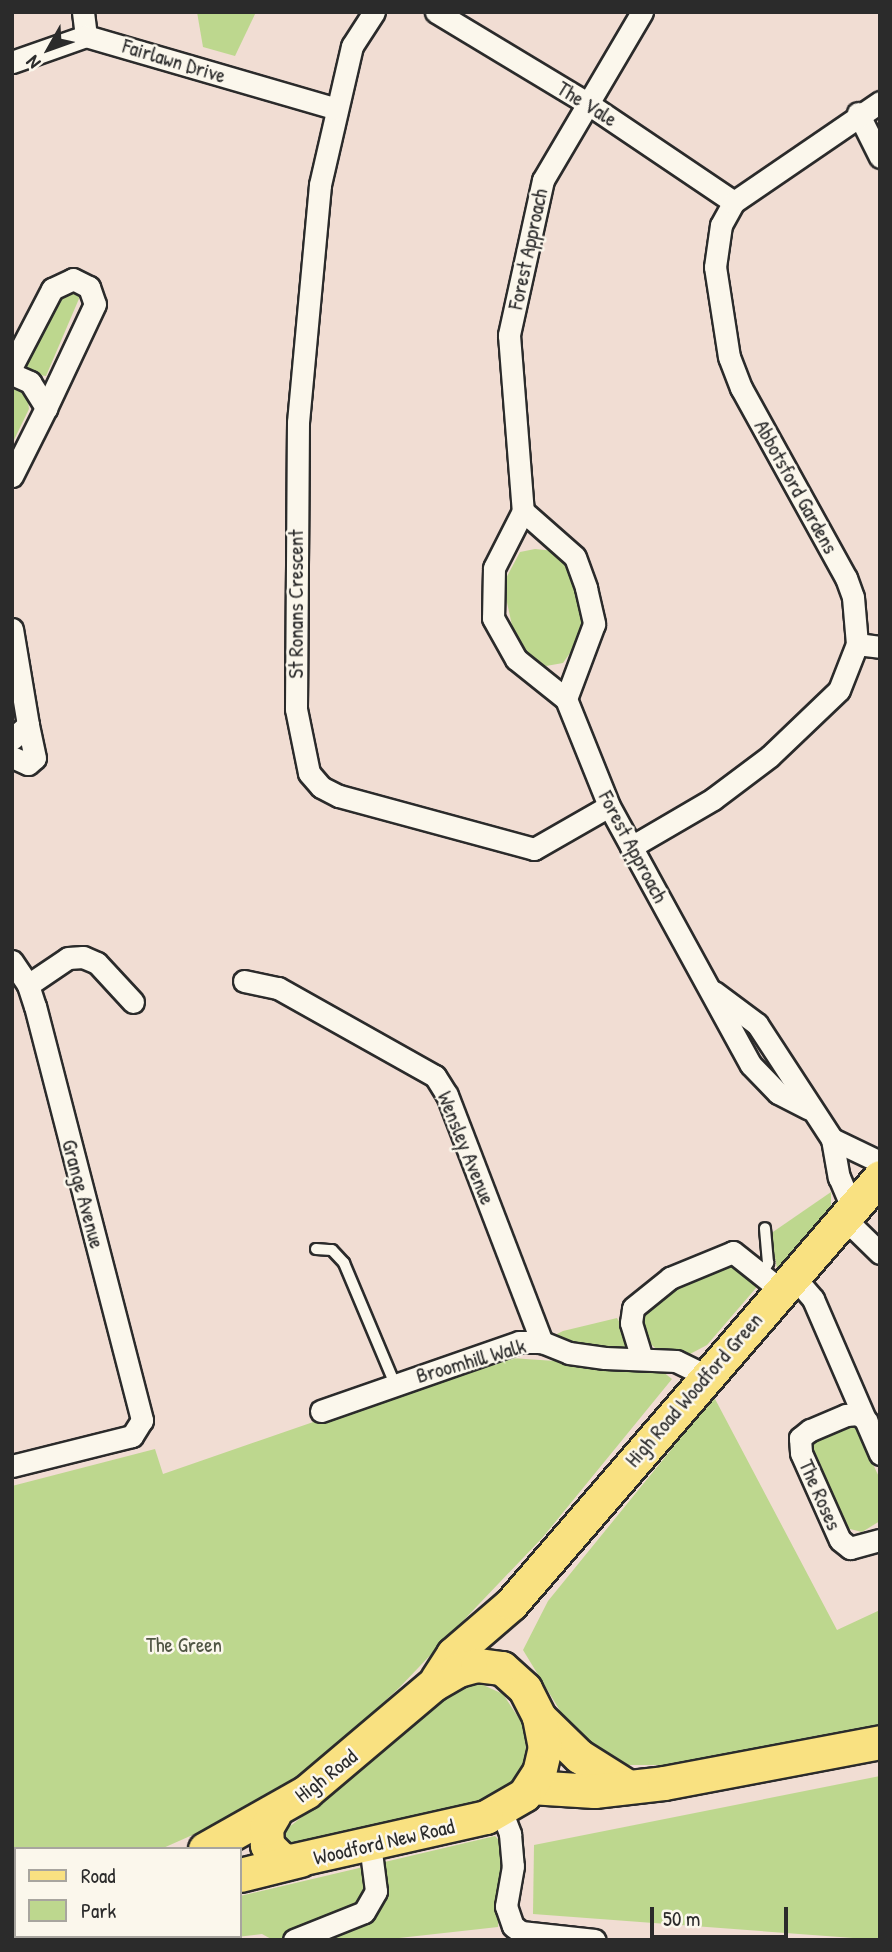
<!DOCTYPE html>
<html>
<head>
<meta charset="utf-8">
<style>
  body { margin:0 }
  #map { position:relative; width:892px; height:1952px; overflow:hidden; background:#f1ddd3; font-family:"Patrick Hand",sans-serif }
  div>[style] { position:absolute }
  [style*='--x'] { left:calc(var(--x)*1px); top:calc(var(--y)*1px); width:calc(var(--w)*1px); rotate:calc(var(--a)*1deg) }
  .green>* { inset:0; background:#bdd78e }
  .roads { filter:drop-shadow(2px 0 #2b2b2b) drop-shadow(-2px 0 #2b2b2b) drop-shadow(0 2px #2b2b2b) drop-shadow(0 -2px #2b2b2b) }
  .service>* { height:10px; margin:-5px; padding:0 5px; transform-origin:5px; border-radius:5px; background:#fbf7ec }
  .minor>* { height:21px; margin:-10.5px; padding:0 10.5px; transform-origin:10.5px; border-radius:10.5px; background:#fbf7ec }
  .primary>* { height:33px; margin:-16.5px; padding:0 16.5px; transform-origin:16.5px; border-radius:16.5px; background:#f9e181 }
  span { translate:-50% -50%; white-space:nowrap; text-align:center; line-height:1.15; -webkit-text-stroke:5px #fbf7ec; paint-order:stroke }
  .street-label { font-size:21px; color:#2b2b2b }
  .park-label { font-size:21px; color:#505644 }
  .frame { position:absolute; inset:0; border:14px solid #2b2b2b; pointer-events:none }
  .legend { position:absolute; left:14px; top:1847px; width:228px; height:91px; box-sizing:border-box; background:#fbf7ec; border:2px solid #a8a59f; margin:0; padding:9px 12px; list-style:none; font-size:21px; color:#2b2b2b }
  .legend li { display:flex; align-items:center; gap:14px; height:35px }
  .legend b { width:35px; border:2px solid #a8a59f }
  .north { position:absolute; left:14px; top:14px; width:70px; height:70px; -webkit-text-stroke:5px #fbf7ec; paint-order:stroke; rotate:230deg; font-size:19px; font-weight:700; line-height:28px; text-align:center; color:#2b2b2b }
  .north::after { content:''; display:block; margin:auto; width:24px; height:32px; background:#2b2b2b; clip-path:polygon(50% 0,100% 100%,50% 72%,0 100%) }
  .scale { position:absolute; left:650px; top:1907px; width:138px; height:32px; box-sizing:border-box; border:4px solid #2b2b2b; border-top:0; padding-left:9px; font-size:21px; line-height:24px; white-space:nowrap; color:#2b2b2b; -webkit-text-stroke:5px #fbf7ec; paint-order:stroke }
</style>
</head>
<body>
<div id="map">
  <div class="green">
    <div style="clip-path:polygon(197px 12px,256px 12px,235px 56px,203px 47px)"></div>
    <div style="clip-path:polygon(73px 283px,81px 294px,46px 376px,32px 374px,23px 361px,55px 292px)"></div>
    <div style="clip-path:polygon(12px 381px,27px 392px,29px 409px,12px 444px)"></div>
    <div style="clip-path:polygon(535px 549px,555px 551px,571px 564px,586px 630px,563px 663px,546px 666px,516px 644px,503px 584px,520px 552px)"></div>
    <div style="clip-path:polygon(831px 1192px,831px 1213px,777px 1268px,770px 1234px)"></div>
    <div style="clip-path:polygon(731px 1263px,758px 1278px,756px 1288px,707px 1345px,690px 1354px,660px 1352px,646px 1340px,639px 1316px,656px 1298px)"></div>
    <div style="clip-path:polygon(617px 1318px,633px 1346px,628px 1354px,559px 1342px,557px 1334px,563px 1331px)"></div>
    <div style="clip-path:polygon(511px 1358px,658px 1368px,672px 1379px,543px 1537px,399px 1688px,330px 1751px,260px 1805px,161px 1849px,16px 1849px,12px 1889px,12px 1486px,155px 1449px,163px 1474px,484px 1363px)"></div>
    <div style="clip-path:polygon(714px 1397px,837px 1630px,880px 1610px,880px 1726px,689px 1765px,626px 1765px,595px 1751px,562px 1714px,523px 1650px,548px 1601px)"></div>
    <div style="clip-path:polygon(854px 1424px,880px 1479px,880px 1521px,862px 1532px,842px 1527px,808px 1455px,809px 1432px)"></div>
    <div style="clip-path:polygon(481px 1684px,503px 1694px,522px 1723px,527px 1751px,519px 1777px,504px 1793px,475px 1808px,297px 1845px,287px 1841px,283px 1833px,288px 1828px,377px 1757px,440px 1697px,456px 1688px)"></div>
    <div style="clip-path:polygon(880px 1776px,880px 1940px,533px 1914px,534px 1845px)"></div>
    <div style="clip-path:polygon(495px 1836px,500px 1841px,502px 1873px,498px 1927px,381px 1940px,273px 1940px,262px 1934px,212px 1940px,28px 1940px,240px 1936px,240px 1896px)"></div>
  </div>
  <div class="roads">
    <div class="service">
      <div style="--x:316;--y:1249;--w:16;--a:4"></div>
      <div style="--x:332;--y:1250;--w:18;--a:47"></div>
      <div style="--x:344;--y:1263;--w:129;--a:67.2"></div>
      <div style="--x:762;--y:1274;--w:13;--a:-61"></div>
      <div style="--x:768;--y:1263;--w:35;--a:-95"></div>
      <div style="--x:29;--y:1936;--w:4;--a:90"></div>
    </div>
    <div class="minor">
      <div style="--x:83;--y:12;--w:24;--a:83"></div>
      <div style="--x:374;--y:12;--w:40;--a:122.9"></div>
      <div style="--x:352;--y:46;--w:143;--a:103"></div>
      <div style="--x:320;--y:185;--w:238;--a:95.3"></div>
      <div style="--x:298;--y:422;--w:287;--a:90.4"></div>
      <div style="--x:296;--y:709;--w:65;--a:78.5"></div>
      <div style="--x:309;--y:773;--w:18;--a:49"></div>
      <div style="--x:321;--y:787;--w:20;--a:27"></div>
      <div style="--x:339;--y:796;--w:202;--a:15.2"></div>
      <div style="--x:534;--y:849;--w:86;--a:-29.8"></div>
      <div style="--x:436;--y:12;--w:176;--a:31.1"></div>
      <div style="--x:587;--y:103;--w:177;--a:34"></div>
      <div style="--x:642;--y:12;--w:195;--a:120.5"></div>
      <div style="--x:543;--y:180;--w:159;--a:102.4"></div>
      <div style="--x:509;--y:335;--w:177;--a:85.5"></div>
      <div style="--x:523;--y:511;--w:64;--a:117"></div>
      <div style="--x:494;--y:568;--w:50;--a:91.1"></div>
      <div style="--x:493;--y:618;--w:47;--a:60.7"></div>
      <div style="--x:516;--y:659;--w:64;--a:38.7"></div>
      <div style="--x:566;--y:699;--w:115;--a:68.1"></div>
      <div style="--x:609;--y:806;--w:295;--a:61.3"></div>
      <div style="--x:751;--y:1065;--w:39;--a:46"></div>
      <div style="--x:778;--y:1093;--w:34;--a:27"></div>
      <div style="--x:12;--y:62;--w:78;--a:-19.4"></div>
      <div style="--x:86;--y:36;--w:261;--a:16.2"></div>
      <div style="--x:858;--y:113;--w:49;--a:63.4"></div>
      <div style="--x:12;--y:366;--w:87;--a:-62.5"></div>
      <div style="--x:52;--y:289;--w:23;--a:-25"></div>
      <div style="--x:73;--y:279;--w:18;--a:27"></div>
      <div style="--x:89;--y:287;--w:18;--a:71"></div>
      <div style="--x:95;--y:304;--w:115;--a:115.2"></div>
      <div style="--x:12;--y:374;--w:20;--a:24"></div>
      <div style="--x:30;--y:382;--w:31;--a:58"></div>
      <div style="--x:46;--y:408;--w:76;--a:116.6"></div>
      <div style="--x:523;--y:511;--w:69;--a:41.5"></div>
      <div style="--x:575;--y:557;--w:33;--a:70"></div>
      <div style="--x:586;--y:588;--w:37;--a:77"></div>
      <div style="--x:594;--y:624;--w:80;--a:110.5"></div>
      <div style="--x:12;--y:629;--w:97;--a:80.5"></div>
      <div style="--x:28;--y:725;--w:21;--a:139"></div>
      <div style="--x:857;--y:644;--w:23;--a:7"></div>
      <div style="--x:12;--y:757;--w:17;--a:24"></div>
      <div style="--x:28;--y:764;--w:9;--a:-41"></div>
      <div style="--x:35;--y:758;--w:34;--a:-102"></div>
      <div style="--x:631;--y:847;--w:95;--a:-30.3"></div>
      <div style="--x:713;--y:799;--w:71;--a:-37"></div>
      <div style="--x:770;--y:756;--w:95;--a:-43.7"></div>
      <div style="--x:839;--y:690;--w:49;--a:-68.6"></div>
      <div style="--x:857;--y:644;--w:47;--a:-94.9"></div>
      <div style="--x:853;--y:597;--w:20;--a:-110"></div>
      <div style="--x:846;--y:578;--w:217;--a:-118.9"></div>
      <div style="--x:741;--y:388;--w:33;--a:-111"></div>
      <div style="--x:729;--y:357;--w:91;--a:-98.8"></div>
      <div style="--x:715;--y:267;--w:42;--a:-81.9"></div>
      <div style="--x:721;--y:225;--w:26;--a:-61"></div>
      <div style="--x:734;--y:202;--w:177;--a:-34.4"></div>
      <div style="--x:12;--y:961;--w:29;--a:56"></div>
      <div style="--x:28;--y:985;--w:22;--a:72"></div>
      <div style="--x:35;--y:1006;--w:428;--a:75.5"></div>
      <div style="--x:142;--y:1420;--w:19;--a:122"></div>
      <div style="--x:132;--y:1436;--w:124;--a:166"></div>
      <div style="--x:244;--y:981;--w:35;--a:12"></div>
      <div style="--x:278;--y:988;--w:180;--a:29.3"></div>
      <div style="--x:435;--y:1076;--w:22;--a:58"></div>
      <div style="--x:447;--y:1095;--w:265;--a:69"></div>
      <div style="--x:28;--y:985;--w:48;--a:-34"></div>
      <div style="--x:68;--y:958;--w:15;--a:-4"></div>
      <div style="--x:83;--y:957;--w:15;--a:23"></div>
      <div style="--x:97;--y:963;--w:53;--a:47.3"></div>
      <div style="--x:714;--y:992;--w:54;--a:36.7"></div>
      <div style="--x:757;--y:1024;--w:137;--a:56.9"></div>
      <div style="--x:832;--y:1139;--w:53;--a:25.6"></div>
      <div style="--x:832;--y:1139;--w:39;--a:80"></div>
      <div style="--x:839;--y:1177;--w:36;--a:67"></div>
      <div style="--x:845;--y:1219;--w:49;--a:44.2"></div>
      <div style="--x:794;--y:1277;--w:29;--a:49"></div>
      <div style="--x:813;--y:1299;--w:169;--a:66.6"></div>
      <div style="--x:642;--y:1359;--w:38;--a:-107"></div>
      <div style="--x:631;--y:1323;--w:15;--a:-82"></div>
      <div style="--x:633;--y:1308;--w:48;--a:-39"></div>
      <div style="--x:670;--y:1278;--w:68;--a:-22.4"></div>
      <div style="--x:733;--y:1252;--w:63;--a:38.5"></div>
      <div style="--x:321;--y:1411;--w:210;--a:-19.2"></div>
      <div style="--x:519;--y:1342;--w:23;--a:0"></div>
      <div style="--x:542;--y:1342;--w:29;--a:22"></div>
      <div style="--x:569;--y:1353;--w:36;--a:8"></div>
      <div style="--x:605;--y:1358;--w:71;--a:2.4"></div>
      <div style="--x:676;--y:1361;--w:32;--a:26"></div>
      <div style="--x:867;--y:1421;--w:11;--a:-142"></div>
      <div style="--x:858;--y:1414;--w:12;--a:175"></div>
      <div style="--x:846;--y:1415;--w:39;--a:157"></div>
      <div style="--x:810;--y:1430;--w:13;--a:141"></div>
      <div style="--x:800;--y:1438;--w:15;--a:86"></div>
      <div style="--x:801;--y:1453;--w:95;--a:65.9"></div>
      <div style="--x:840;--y:1540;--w:13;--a:39"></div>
      <div style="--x:850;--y:1548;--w:31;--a:-15"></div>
      <div style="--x:501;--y:1810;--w:26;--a:69"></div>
      <div style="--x:510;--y:1834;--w:32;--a:85"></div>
      <div style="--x:513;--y:1866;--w:41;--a:99.9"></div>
      <div style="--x:506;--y:1906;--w:21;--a:71"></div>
      <div style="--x:513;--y:1926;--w:10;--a:37"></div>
      <div style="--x:521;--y:1932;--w:74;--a:6.2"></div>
      <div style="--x:294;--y:1940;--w:75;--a:-21.8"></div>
      <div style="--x:364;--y:1912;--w:24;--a:-60"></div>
      <div style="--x:376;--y:1891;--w:47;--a:-97.3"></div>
    </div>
    <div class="primary">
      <div style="--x:437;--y:1679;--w:30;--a:-57"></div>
      <div style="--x:453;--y:1654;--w:77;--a:-40.8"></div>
      <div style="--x:511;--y:1604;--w:564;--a:-49.17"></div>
      <div style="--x:539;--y:1717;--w:56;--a:44.3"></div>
      <div style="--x:579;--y:1756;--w:54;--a:32.2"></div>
      <div style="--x:530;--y:1787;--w:64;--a:3.6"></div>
      <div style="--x:594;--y:1791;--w:70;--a:-6.5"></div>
      <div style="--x:664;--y:1783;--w:220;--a:-10.7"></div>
      <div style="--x:205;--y:1849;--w:116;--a:-29.4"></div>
      <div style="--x:306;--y:1792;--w:167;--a:-40.2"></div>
      <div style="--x:434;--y:1684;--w:28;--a:-30"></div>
      <div style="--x:458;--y:1670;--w:20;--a:-15"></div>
      <div style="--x:477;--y:1665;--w:25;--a:7"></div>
      <div style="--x:502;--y:1668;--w:31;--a:42"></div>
      <div style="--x:525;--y:1689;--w:31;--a:63"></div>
      <div style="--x:539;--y:1717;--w:31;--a:79"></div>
      <div style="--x:545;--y:1747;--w:26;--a:103"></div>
      <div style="--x:539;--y:1772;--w:27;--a:123"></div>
      <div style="--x:524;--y:1795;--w:44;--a:149.9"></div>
      <div style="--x:486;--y:1817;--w:201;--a:167.3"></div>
      <div style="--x:290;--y:1861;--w:9;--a:-167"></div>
      <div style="--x:281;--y:1859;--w:20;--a:-135"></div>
      <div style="--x:267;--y:1845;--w:17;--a:-93"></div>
      <div style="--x:266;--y:1828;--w:16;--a:-60"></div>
      <div style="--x:240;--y:1875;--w:62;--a:-14"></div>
      <div style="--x:12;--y:1909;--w:4;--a:0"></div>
    </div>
  </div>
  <div class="street-label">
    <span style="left:174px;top:61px;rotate:17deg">Fairlawn Drive</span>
    <span style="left:587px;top:104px;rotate:32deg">The Vale</span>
    <span style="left:528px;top:249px;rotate:-78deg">Forest Approach</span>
    <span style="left:796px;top:487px;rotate:61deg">Abbotsford Gardens</span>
    <span style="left:296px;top:604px;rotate:-90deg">St Ronans Crescent</span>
    <span style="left:633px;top:847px;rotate:62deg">Forest Approach</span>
    <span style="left:466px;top:1148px;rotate:68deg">Wensley Avenue</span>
    <span style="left:83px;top:1194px;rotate:75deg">Grange Avenue</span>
    <span style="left:471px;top:1361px;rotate:-16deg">Broomhill Walk</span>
    <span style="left:694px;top:1390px;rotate:-49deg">High Road Woodford Green</span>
    <span style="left:820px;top:1495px;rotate:66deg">The Roses</span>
    <span style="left:326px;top:1776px;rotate:-38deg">High Road</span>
    <span style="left:384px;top:1842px;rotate:-13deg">Woodford New Road</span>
  </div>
  <div class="park-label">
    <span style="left:184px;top:1645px">The Green</span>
  </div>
  <div class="frame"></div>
  <ul class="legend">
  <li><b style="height:9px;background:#f9e181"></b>Road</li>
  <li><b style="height:19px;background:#bdd78e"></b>Park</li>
  </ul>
  <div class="north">N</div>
  <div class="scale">50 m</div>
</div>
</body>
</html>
